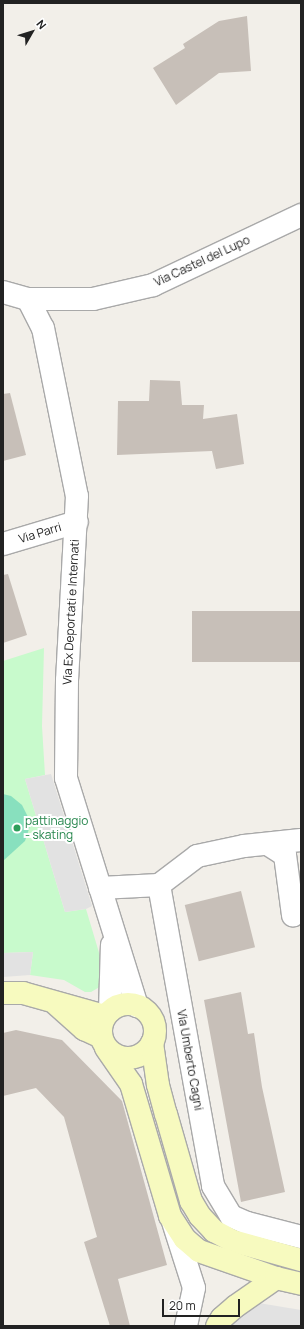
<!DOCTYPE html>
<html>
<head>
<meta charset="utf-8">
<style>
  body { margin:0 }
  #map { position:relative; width:304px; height:1329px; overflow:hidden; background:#f2efe9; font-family:Manrope,sans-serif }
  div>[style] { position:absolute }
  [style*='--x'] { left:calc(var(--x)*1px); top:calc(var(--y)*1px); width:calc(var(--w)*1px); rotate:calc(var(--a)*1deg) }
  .park>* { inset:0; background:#c8facc }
  .pitch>* { inset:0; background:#88e0be }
  .parking>* { inset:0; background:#e2e2e2 }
  .building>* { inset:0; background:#c7bfb8; transform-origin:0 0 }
  .roads { filter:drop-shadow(1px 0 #a9a9a9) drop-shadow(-1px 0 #a9a9a9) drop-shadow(0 1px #a9a9a9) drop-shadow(0 -1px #a9a9a9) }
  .street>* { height:22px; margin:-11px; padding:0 11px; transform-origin:11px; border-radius:11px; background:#fff }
  .secondary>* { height:22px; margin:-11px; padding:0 11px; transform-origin:11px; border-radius:11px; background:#f7fabf }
  .secondary>.ring { margin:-11px; padding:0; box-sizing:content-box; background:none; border:22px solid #f7fabf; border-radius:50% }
  .dots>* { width:11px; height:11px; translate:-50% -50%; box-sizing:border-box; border:2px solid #fff; border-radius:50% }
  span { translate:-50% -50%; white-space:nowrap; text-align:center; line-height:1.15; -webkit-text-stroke:4px #fff; paint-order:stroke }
  .street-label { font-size:12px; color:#222 }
  .leisure-label { font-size:12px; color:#27864d }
  .left { translate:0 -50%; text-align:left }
  .frame { position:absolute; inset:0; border:4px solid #222; pointer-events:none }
  .north { position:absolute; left:12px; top:12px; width:40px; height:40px; -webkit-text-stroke:3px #fff; paint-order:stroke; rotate:51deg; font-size:11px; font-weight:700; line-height:16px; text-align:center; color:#222 }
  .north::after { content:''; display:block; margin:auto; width:14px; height:18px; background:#222; clip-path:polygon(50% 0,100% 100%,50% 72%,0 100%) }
  .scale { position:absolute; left:162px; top:1299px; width:78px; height:18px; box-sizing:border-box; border:2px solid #222; border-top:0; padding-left:5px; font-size:12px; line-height:14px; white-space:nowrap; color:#222; -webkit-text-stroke:3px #fff; paint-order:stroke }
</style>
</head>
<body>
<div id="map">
  <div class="park">
    <div style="clip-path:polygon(44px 648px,42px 726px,45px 775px,25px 779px,65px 912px,86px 909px,103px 966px,103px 985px,91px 992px,85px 992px,64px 980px,30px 975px,33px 952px,3px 953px,3px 661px)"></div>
  </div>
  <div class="pitch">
    <div style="clip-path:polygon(3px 794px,11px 796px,22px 805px,31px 823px,25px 841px,3px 861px)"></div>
  </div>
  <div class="parking">
    <div style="clip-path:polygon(51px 774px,92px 906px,86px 909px,65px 912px,25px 779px)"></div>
    <div style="clip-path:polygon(33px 952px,30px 975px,3px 977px,3px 953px)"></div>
    <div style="clip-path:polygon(253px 1302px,301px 1310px,301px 1326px,232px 1326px,234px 1318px)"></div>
  </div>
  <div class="building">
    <div style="clip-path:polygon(247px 16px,251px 71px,219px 73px,176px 105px,153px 68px,185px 48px,183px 44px,219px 21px)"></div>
    <div style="clip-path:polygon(150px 380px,180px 381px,182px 405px,204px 405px,203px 419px,237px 414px,244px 464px,216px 469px,212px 451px,117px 455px,118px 401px,149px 401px)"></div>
    <div style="clip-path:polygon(10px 393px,26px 455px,3px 461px,3px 394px)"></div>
    <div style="clip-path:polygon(8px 574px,27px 635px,3px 643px,3px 575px)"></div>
    <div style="left:301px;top:611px;width:51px;height:109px;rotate:90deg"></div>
    <div style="left:241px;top:891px;width:58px;height:58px;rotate:76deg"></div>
    <div style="clip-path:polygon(241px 992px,248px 1034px,254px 1033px,262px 1087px,285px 1192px,241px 1202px,204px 1000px)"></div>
    <div style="clip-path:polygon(16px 1030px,62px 1040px,122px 1101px,167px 1265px,118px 1279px,130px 1326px,110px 1326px,84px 1242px,97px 1237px,64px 1117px,36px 1088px,3px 1096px,3px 1033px)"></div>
  </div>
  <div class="roads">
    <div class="street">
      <div style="--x:3;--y:292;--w:26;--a:16"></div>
      <div style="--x:28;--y:299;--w:65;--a:0"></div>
      <div style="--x:93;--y:299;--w:62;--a:-13.1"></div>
      <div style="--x:153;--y:285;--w:164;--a:-25.3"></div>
      <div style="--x:28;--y:299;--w:33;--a:63"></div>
      <div style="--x:43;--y:328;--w:171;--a:78.6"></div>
      <div style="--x:77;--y:496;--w:184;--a:93.1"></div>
      <div style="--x:67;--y:680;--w:98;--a:90.6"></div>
      <div style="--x:66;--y:778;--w:239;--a:72.7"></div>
      <div style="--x:3;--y:544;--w:77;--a:-16.6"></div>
      <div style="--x:269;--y:845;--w:19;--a:32"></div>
      <div style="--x:285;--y:855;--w:61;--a:82.4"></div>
      <div style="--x:159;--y:885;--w:48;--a:-37.3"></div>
      <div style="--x:197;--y:856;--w:48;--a:-12"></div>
      <div style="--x:244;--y:846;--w:57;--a:-6"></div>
      <div style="--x:100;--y:888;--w:59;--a:-2.9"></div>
      <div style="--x:159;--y:885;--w:306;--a:79.8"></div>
      <div style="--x:213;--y:1186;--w:35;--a:59"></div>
      <div style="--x:231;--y:1216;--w:17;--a:24"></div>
      <div style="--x:247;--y:1223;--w:56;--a:14.5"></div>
      <div style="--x:110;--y:1011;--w:66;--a:-88.3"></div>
      <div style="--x:173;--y:1222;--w:69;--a:72.3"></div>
      <div style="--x:194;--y:1288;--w:39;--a:102"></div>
    </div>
    <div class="secondary">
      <div style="--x:3;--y:993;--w:20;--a:0"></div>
      <div style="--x:23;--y:993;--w:85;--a:15.7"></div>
      <div style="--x:56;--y:1004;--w:38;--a:42"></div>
      <div style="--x:84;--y:1029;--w:19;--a:25"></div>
      <div class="ring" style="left:101px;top:1004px;width:32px;height:32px"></div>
      <div style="--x:152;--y:1043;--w:42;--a:81.9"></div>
      <div style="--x:158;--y:1085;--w:30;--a:75"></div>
      <div style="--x:166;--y:1114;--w:91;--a:74"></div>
      <div style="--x:191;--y:1201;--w:17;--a:59"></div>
      <div style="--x:200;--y:1216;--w:21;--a:47"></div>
      <div style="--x:214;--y:1231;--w:21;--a:28"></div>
      <div style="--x:233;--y:1241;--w:71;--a:15.6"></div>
      <div style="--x:106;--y:1048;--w:44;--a:55.2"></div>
      <div style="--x:131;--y:1084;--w:138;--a:73.5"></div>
      <div style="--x:170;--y:1216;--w:27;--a:57"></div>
      <div style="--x:185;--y:1239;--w:18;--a:41"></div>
      <div style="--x:199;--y:1251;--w:82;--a:19.3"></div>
      <div style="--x:217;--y:1326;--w:9;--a:-58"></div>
      <div style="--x:222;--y:1318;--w:18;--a:-41"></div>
      <div style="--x:236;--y:1306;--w:49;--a:-35"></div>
      <div style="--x:276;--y:1278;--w:26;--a:13"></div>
    </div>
  </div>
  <div class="dots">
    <div style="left:17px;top:828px;background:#2e9e5b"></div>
  </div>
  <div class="street-label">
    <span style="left:202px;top:261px;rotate:-25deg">Via Castel del Lupo</span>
    <span style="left:40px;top:533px;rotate:-17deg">Via Parri</span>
    <span style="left:71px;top:612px;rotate:-87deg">Via Ex Deportati e Internati</span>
    <span style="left:190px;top:1060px;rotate:80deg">Via Umberto Cagni</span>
  </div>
  <div class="leisure-label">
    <span class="left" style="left:25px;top:828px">pattinaggio<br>- skating</span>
  </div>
  <div class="frame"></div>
  <div class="north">N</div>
  <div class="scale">20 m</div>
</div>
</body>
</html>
